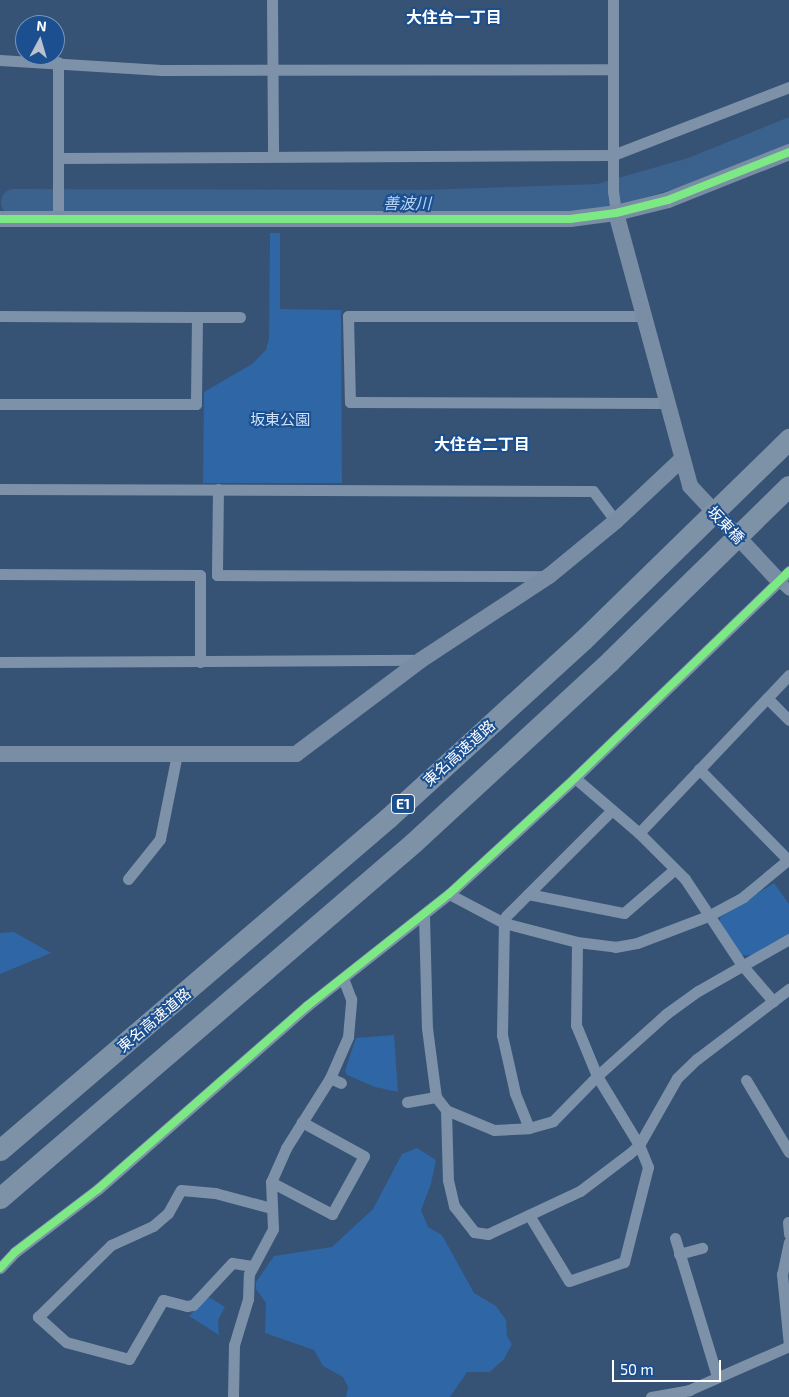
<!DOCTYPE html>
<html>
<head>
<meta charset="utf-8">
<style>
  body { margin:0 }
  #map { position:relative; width:789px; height:1397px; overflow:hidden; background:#365274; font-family:"Exo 2","Noto Sans JP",sans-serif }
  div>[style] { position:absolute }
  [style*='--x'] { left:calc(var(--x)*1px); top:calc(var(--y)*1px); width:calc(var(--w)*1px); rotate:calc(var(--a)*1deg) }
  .green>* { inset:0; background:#2f66a5 }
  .river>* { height:26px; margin:-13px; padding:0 13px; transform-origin:13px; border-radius:13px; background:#3b618d }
  .street>* { height:11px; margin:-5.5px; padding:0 5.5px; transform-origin:5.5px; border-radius:5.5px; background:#7d92a8 }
  .secondary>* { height:16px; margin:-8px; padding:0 8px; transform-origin:8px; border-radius:8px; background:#798da4 }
  .highway>* { height:21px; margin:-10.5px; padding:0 10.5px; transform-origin:10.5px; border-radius:10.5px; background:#7e92a7 }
  .cycleway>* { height:8px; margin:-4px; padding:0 4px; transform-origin:4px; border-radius:4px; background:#7ce984 }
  span { translate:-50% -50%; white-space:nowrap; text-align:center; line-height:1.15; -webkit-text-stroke:4px #1b4f8f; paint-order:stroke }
  .shield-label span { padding:1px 4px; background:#1b4f8f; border:1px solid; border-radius:4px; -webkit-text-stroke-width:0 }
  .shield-label { font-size:14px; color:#fff; font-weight:700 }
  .park-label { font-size:15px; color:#cfe3fa }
  .street-label { font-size:15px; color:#fff }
  .neighbourhood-label { font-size:16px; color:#fff; font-weight:700 }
  .water-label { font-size:16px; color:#b5d3f5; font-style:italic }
  .north { position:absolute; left:15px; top:15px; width:50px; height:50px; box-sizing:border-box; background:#1b4f8f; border:1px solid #7695bc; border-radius:50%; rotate:6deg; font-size:14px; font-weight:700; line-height:20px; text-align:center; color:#fff }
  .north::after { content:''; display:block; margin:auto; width:18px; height:22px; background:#b9c2ce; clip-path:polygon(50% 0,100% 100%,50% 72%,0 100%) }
  .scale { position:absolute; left:612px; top:1360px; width:109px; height:22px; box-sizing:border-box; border:2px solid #fff; border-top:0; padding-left:6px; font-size:15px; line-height:18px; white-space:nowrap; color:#fff; -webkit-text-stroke:4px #1b4f8f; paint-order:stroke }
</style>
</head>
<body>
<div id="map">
  <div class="green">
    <div style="clip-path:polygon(270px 233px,280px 233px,280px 309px,341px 310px,342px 483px,203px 483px,204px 392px,252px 364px,266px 350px,269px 338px)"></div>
    <div style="clip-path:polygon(774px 883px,789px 904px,789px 935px,753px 955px,741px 955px,720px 924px,720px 917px)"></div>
    <div style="clip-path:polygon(14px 932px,51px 953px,0 974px,0 933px)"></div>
    <div style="clip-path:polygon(394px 1035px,398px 1092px,375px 1087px,347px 1075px,345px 1071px,356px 1038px)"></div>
    <div style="clip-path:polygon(417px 1148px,436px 1160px,431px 1184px,421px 1210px,428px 1227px,442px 1235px,474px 1293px,496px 1306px,506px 1320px,507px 1336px,512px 1344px,504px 1359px,490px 1372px,467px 1372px,450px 1397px,346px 1397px,348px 1387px,343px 1377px,323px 1366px,314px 1350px,265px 1333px,266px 1303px,256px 1289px,256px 1282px,274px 1256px,332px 1247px,373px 1209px,402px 1154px)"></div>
    <div style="clip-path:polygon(209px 1297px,225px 1307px,218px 1320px,219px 1335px,189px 1316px)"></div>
  </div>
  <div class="river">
    <div style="--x:14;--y:202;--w:406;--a:0.1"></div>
    <div style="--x:420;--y:203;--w:179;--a:-1.9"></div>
    <div style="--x:599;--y:197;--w:98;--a:-16"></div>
    <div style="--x:693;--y:170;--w:104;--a:-22.1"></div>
  </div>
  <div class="street">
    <div style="--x:272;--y:0;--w:156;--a:89.6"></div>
    <div style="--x:613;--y:0;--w:191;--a:90"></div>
    <div style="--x:613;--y:191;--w:22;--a:82"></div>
    <div style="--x:0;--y:60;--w:162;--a:3.5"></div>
    <div style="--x:162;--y:70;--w:451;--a:-0.1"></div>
    <div style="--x:58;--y:62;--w:158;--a:90"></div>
    <div style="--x:59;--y:158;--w:554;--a:-0.31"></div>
    <div style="--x:613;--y:155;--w:189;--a:-21.1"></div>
    <div style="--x:0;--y:316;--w:197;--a:0.3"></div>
    <div style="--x:197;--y:317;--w:87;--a:90.7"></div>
    <div style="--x:196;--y:404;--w:196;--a:180"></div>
    <div style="--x:643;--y:316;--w:295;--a:180"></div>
    <div style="--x:348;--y:316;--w:86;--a:88.7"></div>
    <div style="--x:350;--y:402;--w:317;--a:0.2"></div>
    <div style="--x:197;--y:317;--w:43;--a:0"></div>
    <div style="--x:0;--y:489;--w:593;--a:0.19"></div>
    <div style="--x:593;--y:491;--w:38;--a:53"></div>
    <div style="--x:218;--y:489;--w:86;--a:90.7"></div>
    <div style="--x:217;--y:575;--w:332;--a:0.2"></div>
    <div style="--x:0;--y:574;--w:200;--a:0.3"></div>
    <div style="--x:200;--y:575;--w:87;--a:90"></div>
    <div style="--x:779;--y:581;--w:13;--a:42"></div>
    <div style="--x:0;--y:662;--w:421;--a:-0.3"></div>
    <div style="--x:767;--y:698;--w:31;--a:45"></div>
    <div style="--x:699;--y:769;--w:127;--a:45.6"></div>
    <div style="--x:575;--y:778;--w:84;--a:40.7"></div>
    <div style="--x:639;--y:833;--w:65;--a:45"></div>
    <div style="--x:685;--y:879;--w:103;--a:56.5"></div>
    <div style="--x:742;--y:965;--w:48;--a:49.3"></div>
    <div style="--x:639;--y:833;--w:218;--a:-46.5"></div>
    <div style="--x:128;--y:879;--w:51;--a:-51.3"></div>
    <div style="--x:160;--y:839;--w:87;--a:-78.7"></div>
    <div style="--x:449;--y:894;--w:62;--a:27.8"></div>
    <div style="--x:504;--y:923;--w:75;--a:14.6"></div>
    <div style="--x:577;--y:942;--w:38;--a:7"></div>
    <div style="--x:615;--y:947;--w:22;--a:-10"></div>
    <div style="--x:637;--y:943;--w:76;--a:-20.8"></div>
    <div style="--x:708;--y:916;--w:40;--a:-28"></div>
    <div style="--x:743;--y:897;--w:60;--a:-39.6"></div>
    <div style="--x:528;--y:894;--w:98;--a:11.2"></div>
    <div style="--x:624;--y:913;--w:67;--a:-40.8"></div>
    <div style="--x:424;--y:916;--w:112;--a:88.5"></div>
    <div style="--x:427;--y:1028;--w:70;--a:82.6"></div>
    <div style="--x:436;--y:1097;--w:16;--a:52"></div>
    <div style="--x:446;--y:1110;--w:52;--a:22.6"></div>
    <div style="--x:494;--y:1130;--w:35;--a:-3"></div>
    <div style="--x:529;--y:1128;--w:25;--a:-16"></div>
    <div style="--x:553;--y:1121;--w:63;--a:-45.6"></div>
    <div style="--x:597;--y:1076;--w:93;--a:-41.9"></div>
    <div style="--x:666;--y:1014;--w:39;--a:-36"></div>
    <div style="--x:698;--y:991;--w:105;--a:-29.7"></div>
    <div style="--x:330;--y:1078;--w:12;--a:24"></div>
    <div style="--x:746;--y:1080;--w:84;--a:59.2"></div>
    <div style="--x:407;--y:1102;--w:29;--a:-10"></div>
    <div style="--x:446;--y:1110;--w:70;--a:88.4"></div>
    <div style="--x:448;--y:1180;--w:27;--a:77"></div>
    <div style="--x:454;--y:1206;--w:33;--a:52"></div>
    <div style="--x:474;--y:1232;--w:14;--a:8"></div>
    <div style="--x:488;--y:1234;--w:102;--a:-25.1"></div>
    <div style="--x:580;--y:1191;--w:61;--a:-37.1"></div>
    <div style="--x:629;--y:1154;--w:13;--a:-42"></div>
    <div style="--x:639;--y:1145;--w:77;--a:-60.4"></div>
    <div style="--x:677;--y:1078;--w:28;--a:-44"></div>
    <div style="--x:697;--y:1059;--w:116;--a:-37.3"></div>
    <div style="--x:529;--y:1128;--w:38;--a:-112"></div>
    <div style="--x:515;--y:1093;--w:59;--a:-102.6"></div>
    <div style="--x:502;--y:1035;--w:112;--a:-89"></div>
    <div style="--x:504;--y:923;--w:7;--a:-74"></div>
    <div style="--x:506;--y:916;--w:148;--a:-45"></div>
    <div style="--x:271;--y:1182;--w:69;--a:27.7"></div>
    <div style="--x:332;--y:1214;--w:66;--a:-61.1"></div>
    <div style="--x:364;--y:1156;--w:71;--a:-151.3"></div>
    <div style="--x:529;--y:1215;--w:77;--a:58.8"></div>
    <div style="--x:569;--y:1281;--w:58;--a:-19.1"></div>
    <div style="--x:624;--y:1262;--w:98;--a:-75.8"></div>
    <div style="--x:648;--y:1167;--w:24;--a:-112"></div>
    <div style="--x:639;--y:1145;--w:81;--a:-121.3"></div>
    <div style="--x:597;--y:1076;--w:55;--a:-112.4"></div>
    <div style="--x:576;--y:1025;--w:83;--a:-89.3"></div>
    <div style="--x:788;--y:1222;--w:12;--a:85"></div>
    <div style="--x:675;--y:1238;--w:144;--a:73.1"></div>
    <div style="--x:789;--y:1242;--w:33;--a:102"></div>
    <div style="--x:782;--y:1274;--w:72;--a:84.4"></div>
    <div style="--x:679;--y:1254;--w:24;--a:-15"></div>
    <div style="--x:252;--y:1266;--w:20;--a:-171"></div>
    <div style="--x:232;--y:1263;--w:57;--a:132.9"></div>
    <div style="--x:193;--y:1305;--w:6;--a:171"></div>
    <div style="--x:187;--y:1306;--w:25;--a:-166"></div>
    <div style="--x:163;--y:1300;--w:68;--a:120"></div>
    <div style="--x:129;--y:1359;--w:65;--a:-164.9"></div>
    <div style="--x:66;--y:1342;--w:38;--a:-138"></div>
    <div style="--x:38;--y:1317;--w:103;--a:-44.6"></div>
    <div style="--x:111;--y:1245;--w:46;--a:-24.3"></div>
    <div style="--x:153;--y:1226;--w:20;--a:-41"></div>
    <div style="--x:168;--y:1213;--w:26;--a:-61"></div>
    <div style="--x:181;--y:1190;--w:34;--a:5"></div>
    <div style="--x:215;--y:1193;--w:58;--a:15"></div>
    <div style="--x:0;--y:1268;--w:22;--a:-47"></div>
    <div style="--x:15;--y:1252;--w:104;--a:-37.2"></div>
    <div style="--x:98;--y:1189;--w:278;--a:-41.2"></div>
    <div style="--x:307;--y:1006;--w:181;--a:-38.3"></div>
    <div style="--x:449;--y:894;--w:171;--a:-42.6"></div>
    <div style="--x:575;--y:778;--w:298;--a:-44"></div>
    <div style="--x:233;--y:1397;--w:52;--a:-88.9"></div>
    <div style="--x:234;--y:1345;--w:48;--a:-73.1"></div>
    <div style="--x:248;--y:1299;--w:25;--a:-88"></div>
    <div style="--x:249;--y:1274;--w:51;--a:-61.9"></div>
    <div style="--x:273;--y:1229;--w:47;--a:-92.4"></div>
    <div style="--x:271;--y:1182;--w:37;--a:-66"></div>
    <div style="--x:286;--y:1148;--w:83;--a:-57.8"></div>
    <div style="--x:330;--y:1078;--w:45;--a:-66.3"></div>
    <div style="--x:348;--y:1037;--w:38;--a:-85"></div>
    <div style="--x:351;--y:999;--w:22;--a:-111"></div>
    <div style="--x:651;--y:1397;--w:39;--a:-10"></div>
    <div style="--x:689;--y:1390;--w:109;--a:-23.7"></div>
  </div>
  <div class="secondary">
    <div style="--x:616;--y:213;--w:283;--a:74.8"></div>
    <div style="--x:690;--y:486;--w:130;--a:46.9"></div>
    <div style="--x:0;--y:219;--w:570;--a:0"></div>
    <div style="--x:570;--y:219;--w:46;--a:-7.4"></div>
    <div style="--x:616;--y:213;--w:54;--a:-14"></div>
    <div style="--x:668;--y:200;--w:130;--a:-21.6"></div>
    <div style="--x:0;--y:754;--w:296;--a:0"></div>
    <div style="--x:296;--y:754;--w:156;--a:-36.9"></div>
    <div style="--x:421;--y:660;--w:153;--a:-33.3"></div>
    <div style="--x:549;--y:576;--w:87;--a:-39.4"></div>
    <div style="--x:616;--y:521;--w:91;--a:-43.2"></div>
  </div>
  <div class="highway">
    <div style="--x:0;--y:1150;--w:511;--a:-40.55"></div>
    <div style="--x:388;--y:818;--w:264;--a:-42.4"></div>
    <div style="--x:583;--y:640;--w:288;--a:-44.3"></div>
    <div style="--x:0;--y:1198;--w:545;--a:-40.68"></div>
    <div style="--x:413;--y:843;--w:268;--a:-42.7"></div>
    <div style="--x:610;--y:661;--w:250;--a:-44.4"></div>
  </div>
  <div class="cycleway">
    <div style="--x:0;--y:219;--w:570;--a:0"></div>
    <div style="--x:570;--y:219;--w:46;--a:-7.4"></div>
    <div style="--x:616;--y:213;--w:54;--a:-14"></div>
    <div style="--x:668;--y:200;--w:130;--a:-21.6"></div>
    <div style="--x:0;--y:1268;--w:22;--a:-47"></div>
    <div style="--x:15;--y:1252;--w:104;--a:-37.2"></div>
    <div style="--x:98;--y:1189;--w:278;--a:-41.2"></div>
    <div style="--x:307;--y:1006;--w:181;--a:-38.3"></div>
    <div style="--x:449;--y:894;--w:171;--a:-42.6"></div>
    <div style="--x:575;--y:778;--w:298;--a:-44"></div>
  </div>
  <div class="shield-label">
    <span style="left:403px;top:804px">E1</span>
  </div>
  <div class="park-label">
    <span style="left:280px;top:420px">坂東公園</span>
  </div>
  <div class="street-label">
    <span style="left:726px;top:525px;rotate:46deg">坂東橋</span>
    <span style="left:459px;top:753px;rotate:-42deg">東名高速道路</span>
    <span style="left:154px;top:1020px;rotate:-40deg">東名高速道路</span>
  </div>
  <div class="neighbourhood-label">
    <span style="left:454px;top:17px">大住台一丁目</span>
    <span style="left:482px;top:444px">大住台二丁目</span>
  </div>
  <div class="water-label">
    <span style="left:407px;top:203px">善波川</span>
  </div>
  <div class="north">N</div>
  <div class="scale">50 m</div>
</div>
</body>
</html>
